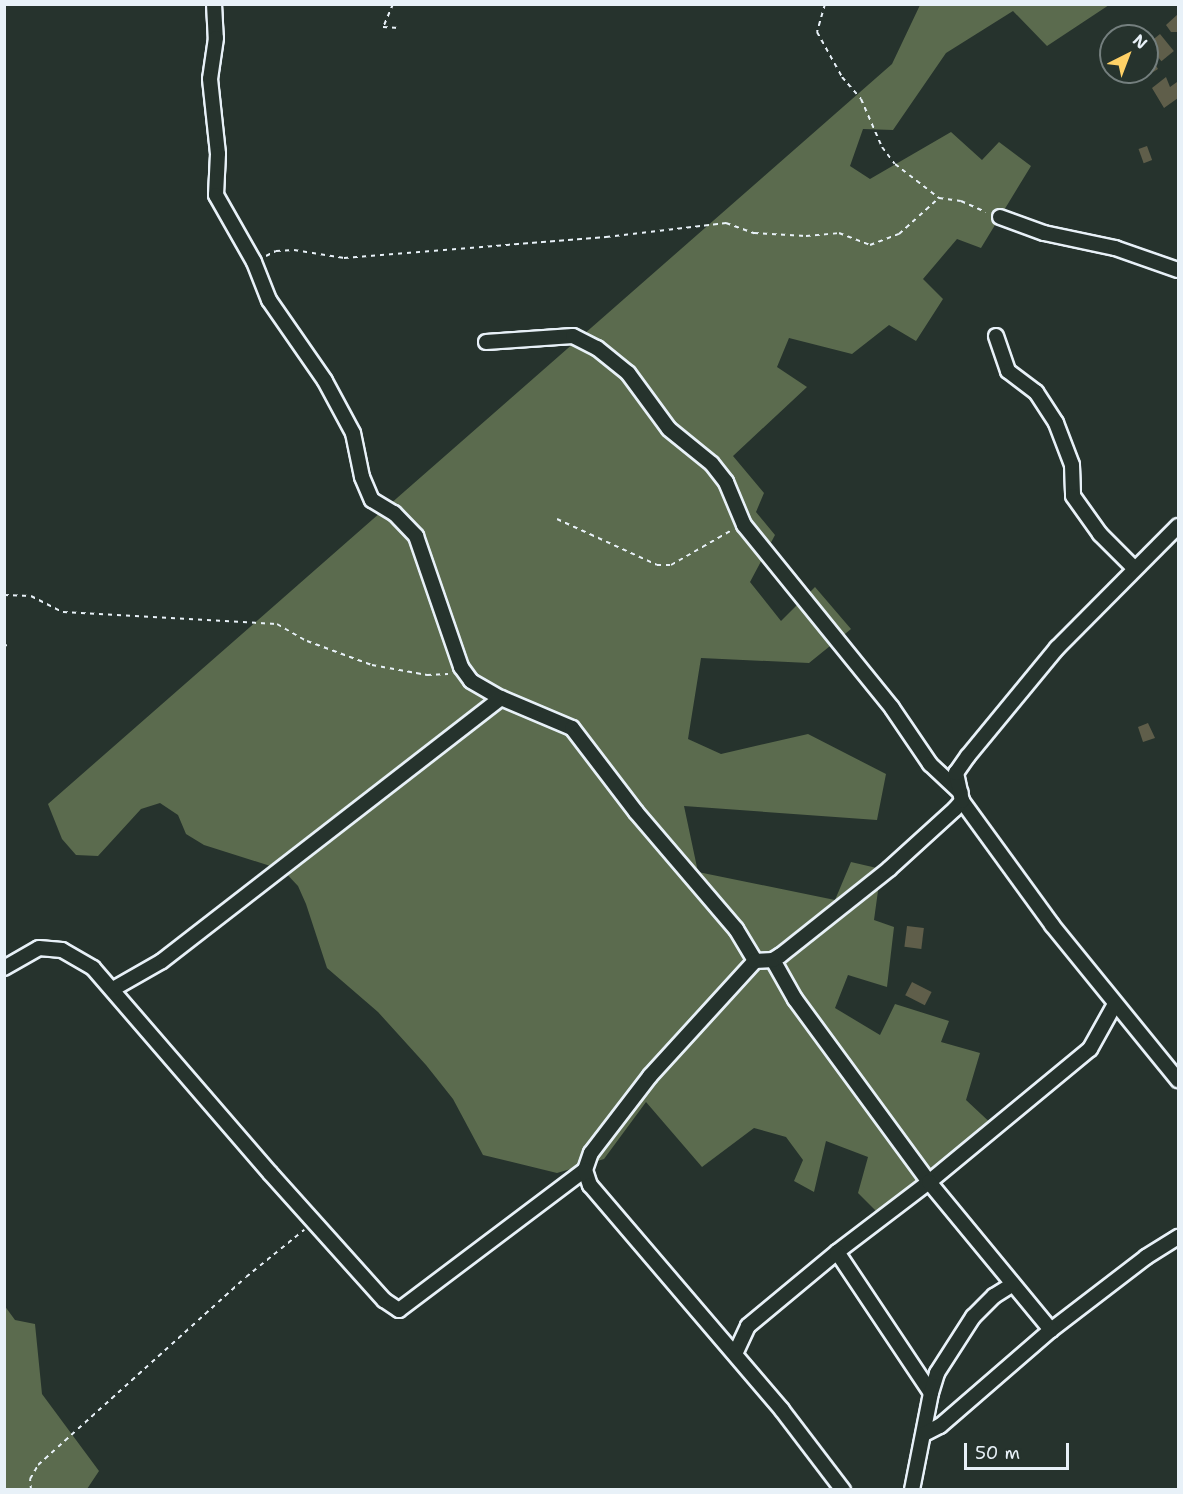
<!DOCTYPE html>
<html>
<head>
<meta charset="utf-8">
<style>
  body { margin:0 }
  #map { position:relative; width:1183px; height:1494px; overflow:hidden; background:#26332d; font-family:"Shantell Sans",sans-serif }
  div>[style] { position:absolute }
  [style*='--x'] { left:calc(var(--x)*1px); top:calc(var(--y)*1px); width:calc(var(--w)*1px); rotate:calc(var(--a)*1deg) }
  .green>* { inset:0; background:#5b6b4e }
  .building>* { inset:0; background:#5f5e4a; transform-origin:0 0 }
  .path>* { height:2px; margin-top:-1px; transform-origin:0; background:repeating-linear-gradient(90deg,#e8f1f8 0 4.5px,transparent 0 9px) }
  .roads { filter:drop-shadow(2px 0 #e8f1f8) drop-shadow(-2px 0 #e8f1f8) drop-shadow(0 2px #e8f1f8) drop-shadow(0 -2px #e8f1f8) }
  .minor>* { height:14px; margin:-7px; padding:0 7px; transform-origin:7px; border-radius:7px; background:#26332d }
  span { translate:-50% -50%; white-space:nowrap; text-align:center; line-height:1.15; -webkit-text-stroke:4.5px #26332d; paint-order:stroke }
  .frame { position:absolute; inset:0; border:6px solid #e8f1f8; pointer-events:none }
  .north { position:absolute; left:1099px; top:24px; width:60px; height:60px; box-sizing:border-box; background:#26332d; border:2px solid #747f7e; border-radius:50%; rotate:42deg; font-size:16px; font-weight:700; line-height:24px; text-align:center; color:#e8f1f8 }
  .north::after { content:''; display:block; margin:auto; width:21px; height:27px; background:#ffd166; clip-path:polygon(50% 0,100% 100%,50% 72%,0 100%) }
  .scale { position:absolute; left:964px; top:1443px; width:105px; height:27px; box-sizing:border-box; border:3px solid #e8f1f8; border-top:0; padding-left:8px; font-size:18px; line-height:21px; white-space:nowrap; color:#e8f1f8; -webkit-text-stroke:4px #26332d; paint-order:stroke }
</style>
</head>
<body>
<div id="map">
  <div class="green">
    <div style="clip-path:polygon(920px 5px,1109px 5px,1047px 46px,1013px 11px,946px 53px,893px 130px,863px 129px,850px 166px,870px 179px,951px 132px,982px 160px,999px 142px,1031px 166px,981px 248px,957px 239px,923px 279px,943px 299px,916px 341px,889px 325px,852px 354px,789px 338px,777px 367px,807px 387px,733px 456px,764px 493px,756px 512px,775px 535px,750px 582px,781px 621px,815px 587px,851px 629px,809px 663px,701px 658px,688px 739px,721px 754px,808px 734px,886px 774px,877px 820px,684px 806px,698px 872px,835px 900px,851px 862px,881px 869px,874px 920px,894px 927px,887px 987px,848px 975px,835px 1008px,880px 1035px,895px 1004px,949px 1021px,941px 1042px,980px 1053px,966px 1100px,997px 1129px,888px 1223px,858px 1193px,868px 1157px,826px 1141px,814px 1192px,794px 1181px,803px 1160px,786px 1137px,754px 1128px,702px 1167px,646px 1102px,604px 1159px,557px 1173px,483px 1155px,453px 1099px,426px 1065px,378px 1012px,327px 968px,306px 904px,298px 886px,283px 870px,204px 845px,186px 834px,178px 815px,160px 803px,141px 809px,98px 856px,76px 855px,62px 839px,48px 804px,892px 64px)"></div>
    <div style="clip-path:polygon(4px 1305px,15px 1320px,35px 1324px,42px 1394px,99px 1471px,87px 1489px,5px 1489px)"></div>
  </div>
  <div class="building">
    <div style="clip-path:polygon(1178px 14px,1178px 32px,1171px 32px,1166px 25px)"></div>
    <div style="left:1160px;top:34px;width:22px;height:16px;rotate:51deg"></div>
    <div style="clip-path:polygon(1151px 57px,1158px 69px,1145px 77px,1142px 72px,1147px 72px)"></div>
    <div style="clip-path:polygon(1166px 77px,1170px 87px,1177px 82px,1178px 98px,1164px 108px,1152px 88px)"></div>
    <div style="left:1147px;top:146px;width:15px;height:9px;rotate:70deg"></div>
    <div style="clip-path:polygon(1148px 723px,1155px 738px,1143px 742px,1138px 727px)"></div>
    <div style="left:907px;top:926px;width:17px;height:21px;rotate:7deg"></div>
    <div style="left:912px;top:982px;width:22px;height:15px;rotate:27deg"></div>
  </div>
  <div class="path">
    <div style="--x:393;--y:4;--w:25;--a:113"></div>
    <div style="--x:383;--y:27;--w:16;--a:4"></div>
    <div style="--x:825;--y:4;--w:29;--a:106"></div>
    <div style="--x:817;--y:32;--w:51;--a:60.9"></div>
    <div style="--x:842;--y:77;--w:29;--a:49"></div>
    <div style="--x:861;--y:99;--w:52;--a:66.4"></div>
    <div style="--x:882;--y:147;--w:21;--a:53"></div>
    <div style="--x:895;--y:164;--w:56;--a:37.7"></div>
    <div style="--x:266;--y:256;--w:11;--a:-27"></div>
    <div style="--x:276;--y:251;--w:18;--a:-3"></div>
    <div style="--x:294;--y:250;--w:51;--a:9.1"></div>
    <div style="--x:344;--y:258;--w:263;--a:-4.6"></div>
    <div style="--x:606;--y:237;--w:121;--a:-6.7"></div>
    <div style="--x:726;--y:223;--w:30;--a:20"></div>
    <div style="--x:754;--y:233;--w:52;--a:3.3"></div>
    <div style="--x:806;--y:236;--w:33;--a:-5"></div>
    <div style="--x:839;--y:233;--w:33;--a:21"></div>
    <div style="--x:870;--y:245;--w:31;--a:-21"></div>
    <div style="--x:899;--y:234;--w:54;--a:-42"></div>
    <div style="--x:939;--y:198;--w:22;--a:8"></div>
    <div style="--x:961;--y:201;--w:27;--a:24"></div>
    <div style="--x:557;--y:519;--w:110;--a:24.7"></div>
    <div style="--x:657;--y:565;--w:14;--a:0"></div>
    <div style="--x:671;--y:565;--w:70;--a:-29.8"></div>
    <div style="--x:4;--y:595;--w:27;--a:2"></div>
    <div style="--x:31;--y:596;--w:36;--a:27"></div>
    <div style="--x:63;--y:612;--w:214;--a:3.2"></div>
    <div style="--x:277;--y:624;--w:34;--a:30"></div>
    <div style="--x:307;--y:641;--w:69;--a:20.3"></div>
    <div style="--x:372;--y:665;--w:56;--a:10.3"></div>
    <div style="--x:427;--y:675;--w:21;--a:-3"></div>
    <div style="--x:4;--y:646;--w:3;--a:-18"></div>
    <div style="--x:31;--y:1490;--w:11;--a:-95"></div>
    <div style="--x:30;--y:1479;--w:16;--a:-60"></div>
    <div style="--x:38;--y:1465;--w:280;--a:-42.1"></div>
    <div style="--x:246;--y:1277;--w:75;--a:-39"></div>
  </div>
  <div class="roads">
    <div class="minor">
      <div style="--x:214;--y:4;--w:34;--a:87"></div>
      <div style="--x:216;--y:38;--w:41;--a:98.3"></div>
      <div style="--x:210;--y:79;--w:75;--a:83.9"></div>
      <div style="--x:218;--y:154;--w:41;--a:92.8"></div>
      <div style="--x:216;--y:195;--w:77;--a:60.4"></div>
      <div style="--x:254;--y:262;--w:41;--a:68.5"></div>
      <div style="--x:269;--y:300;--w:98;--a:55.3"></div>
      <div style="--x:325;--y:381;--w:59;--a:61.7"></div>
      <div style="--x:353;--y:433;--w:45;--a:78.4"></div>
      <div style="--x:362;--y:477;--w:25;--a:67"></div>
      <div style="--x:372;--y:500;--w:26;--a:31"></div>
      <div style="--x:394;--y:513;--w:32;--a:46"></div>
      <div style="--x:416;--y:536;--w:139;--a:71"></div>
      <div style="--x:461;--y:667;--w:17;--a:54"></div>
      <div style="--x:471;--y:681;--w:34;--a:30"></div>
      <div style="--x:501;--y:698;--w:77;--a:22.9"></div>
      <div style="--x:572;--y:728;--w:106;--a:52.7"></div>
      <div style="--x:636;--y:812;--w:154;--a:49.5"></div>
      <div style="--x:736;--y:929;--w:37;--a:59"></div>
      <div style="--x:1000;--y:217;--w:47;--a:20"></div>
      <div style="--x:1044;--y:233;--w:73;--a:11.9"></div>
      <div style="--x:1115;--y:248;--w:67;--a:19.2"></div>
      <div style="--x:996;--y:336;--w:37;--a:71"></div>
      <div style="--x:1008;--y:371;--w:35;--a:37"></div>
      <div style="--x:1036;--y:392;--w:37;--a:57"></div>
      <div style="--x:1056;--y:423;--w:45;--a:69.1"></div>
      <div style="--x:1072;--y:465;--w:31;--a:88"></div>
      <div style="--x:1073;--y:496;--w:47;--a:54.6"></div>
      <div style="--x:1100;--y:534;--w:49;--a:45"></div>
      <div style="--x:486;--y:342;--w:87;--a:-3.9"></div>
      <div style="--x:573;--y:336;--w:27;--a:27"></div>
      <div style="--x:597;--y:348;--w:40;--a:39"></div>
      <div style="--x:628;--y:373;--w:69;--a:53.8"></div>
      <div style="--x:669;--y:429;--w:55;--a:39.1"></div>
      <div style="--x:712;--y:464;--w:23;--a:52"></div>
      <div style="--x:726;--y:482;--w:47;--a:67.3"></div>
      <div style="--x:744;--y:525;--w:235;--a:51"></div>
      <div style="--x:892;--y:708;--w:68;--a:55.8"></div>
      <div style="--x:930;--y:764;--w:42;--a:43.1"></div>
      <div style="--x:962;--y:801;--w:153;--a:54"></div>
      <div style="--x:1052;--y:925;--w:200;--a:50.9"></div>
      <div style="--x:773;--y:960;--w:45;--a:60.6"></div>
      <div style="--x:795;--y:999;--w:227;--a:53.8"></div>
      <div style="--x:929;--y:1182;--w:209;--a:-39.6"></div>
      <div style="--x:1090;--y:1049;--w:51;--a:-60.9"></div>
      <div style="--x:4;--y:968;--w:40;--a:-29.7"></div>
      <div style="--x:39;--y:948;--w:23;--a:5"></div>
      <div style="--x:62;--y:950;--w:36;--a:30"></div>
      <div style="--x:93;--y:968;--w:271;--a:49.2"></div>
      <div style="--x:270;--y:1173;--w:171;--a:48.1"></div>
      <div style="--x:384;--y:1300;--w:18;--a:34"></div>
      <div style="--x:399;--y:1310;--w:233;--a:-37"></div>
      <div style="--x:585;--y:1170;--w:18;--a:-71"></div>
      <div style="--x:591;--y:1153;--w:97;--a:-52.5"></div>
      <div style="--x:650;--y:1076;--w:156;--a:-47.6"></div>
      <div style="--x:755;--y:961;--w:18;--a:-3"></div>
      <div style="--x:773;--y:960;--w:9;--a:-32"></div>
      <div style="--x:781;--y:955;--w:138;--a:-38.5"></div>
      <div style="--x:889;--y:869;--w:89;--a:-42.3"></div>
      <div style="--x:955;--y:809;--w:11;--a:-49"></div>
      <div style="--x:962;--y:801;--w:29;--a:-102"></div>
      <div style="--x:956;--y:773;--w:21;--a:-55"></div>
      <div style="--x:968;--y:756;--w:140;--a:-50.5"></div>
      <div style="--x:1057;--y:648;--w:172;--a:-45.2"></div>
      <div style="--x:113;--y:989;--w:56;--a:-29.7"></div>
      <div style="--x:162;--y:961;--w:429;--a:-37.8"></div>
      <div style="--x:585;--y:1170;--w:16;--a:72"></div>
      <div style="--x:590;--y:1185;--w:296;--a:49.5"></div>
      <div style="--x:782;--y:1410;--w:101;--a:52.7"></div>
      <div style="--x:837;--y:1252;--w:116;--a:-37.3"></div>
      <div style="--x:929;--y:1182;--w:192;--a:50.5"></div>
      <div style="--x:1051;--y:1330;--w:120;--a:-37.5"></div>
      <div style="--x:1146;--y:1257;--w:38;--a:-32"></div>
      <div style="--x:735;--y:1354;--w:31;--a:-65"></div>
      <div style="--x:748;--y:1326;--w:116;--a:-39.7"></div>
      <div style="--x:837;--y:1252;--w:169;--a:56.3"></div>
      <div style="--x:931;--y:1393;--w:99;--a:101.1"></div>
      <div style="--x:931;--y:1393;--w:21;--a:-73"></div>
      <div style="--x:937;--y:1373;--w:67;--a:-57.3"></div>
      <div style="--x:973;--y:1317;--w:30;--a:-45"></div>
      <div style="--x:994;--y:1296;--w:22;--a:-32"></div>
      <div style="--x:924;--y:1434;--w:18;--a:-27"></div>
      <div style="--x:940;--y:1426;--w:147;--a:-40.9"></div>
    </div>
  </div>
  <div class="frame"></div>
  <div class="north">N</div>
  <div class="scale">50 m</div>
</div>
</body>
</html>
